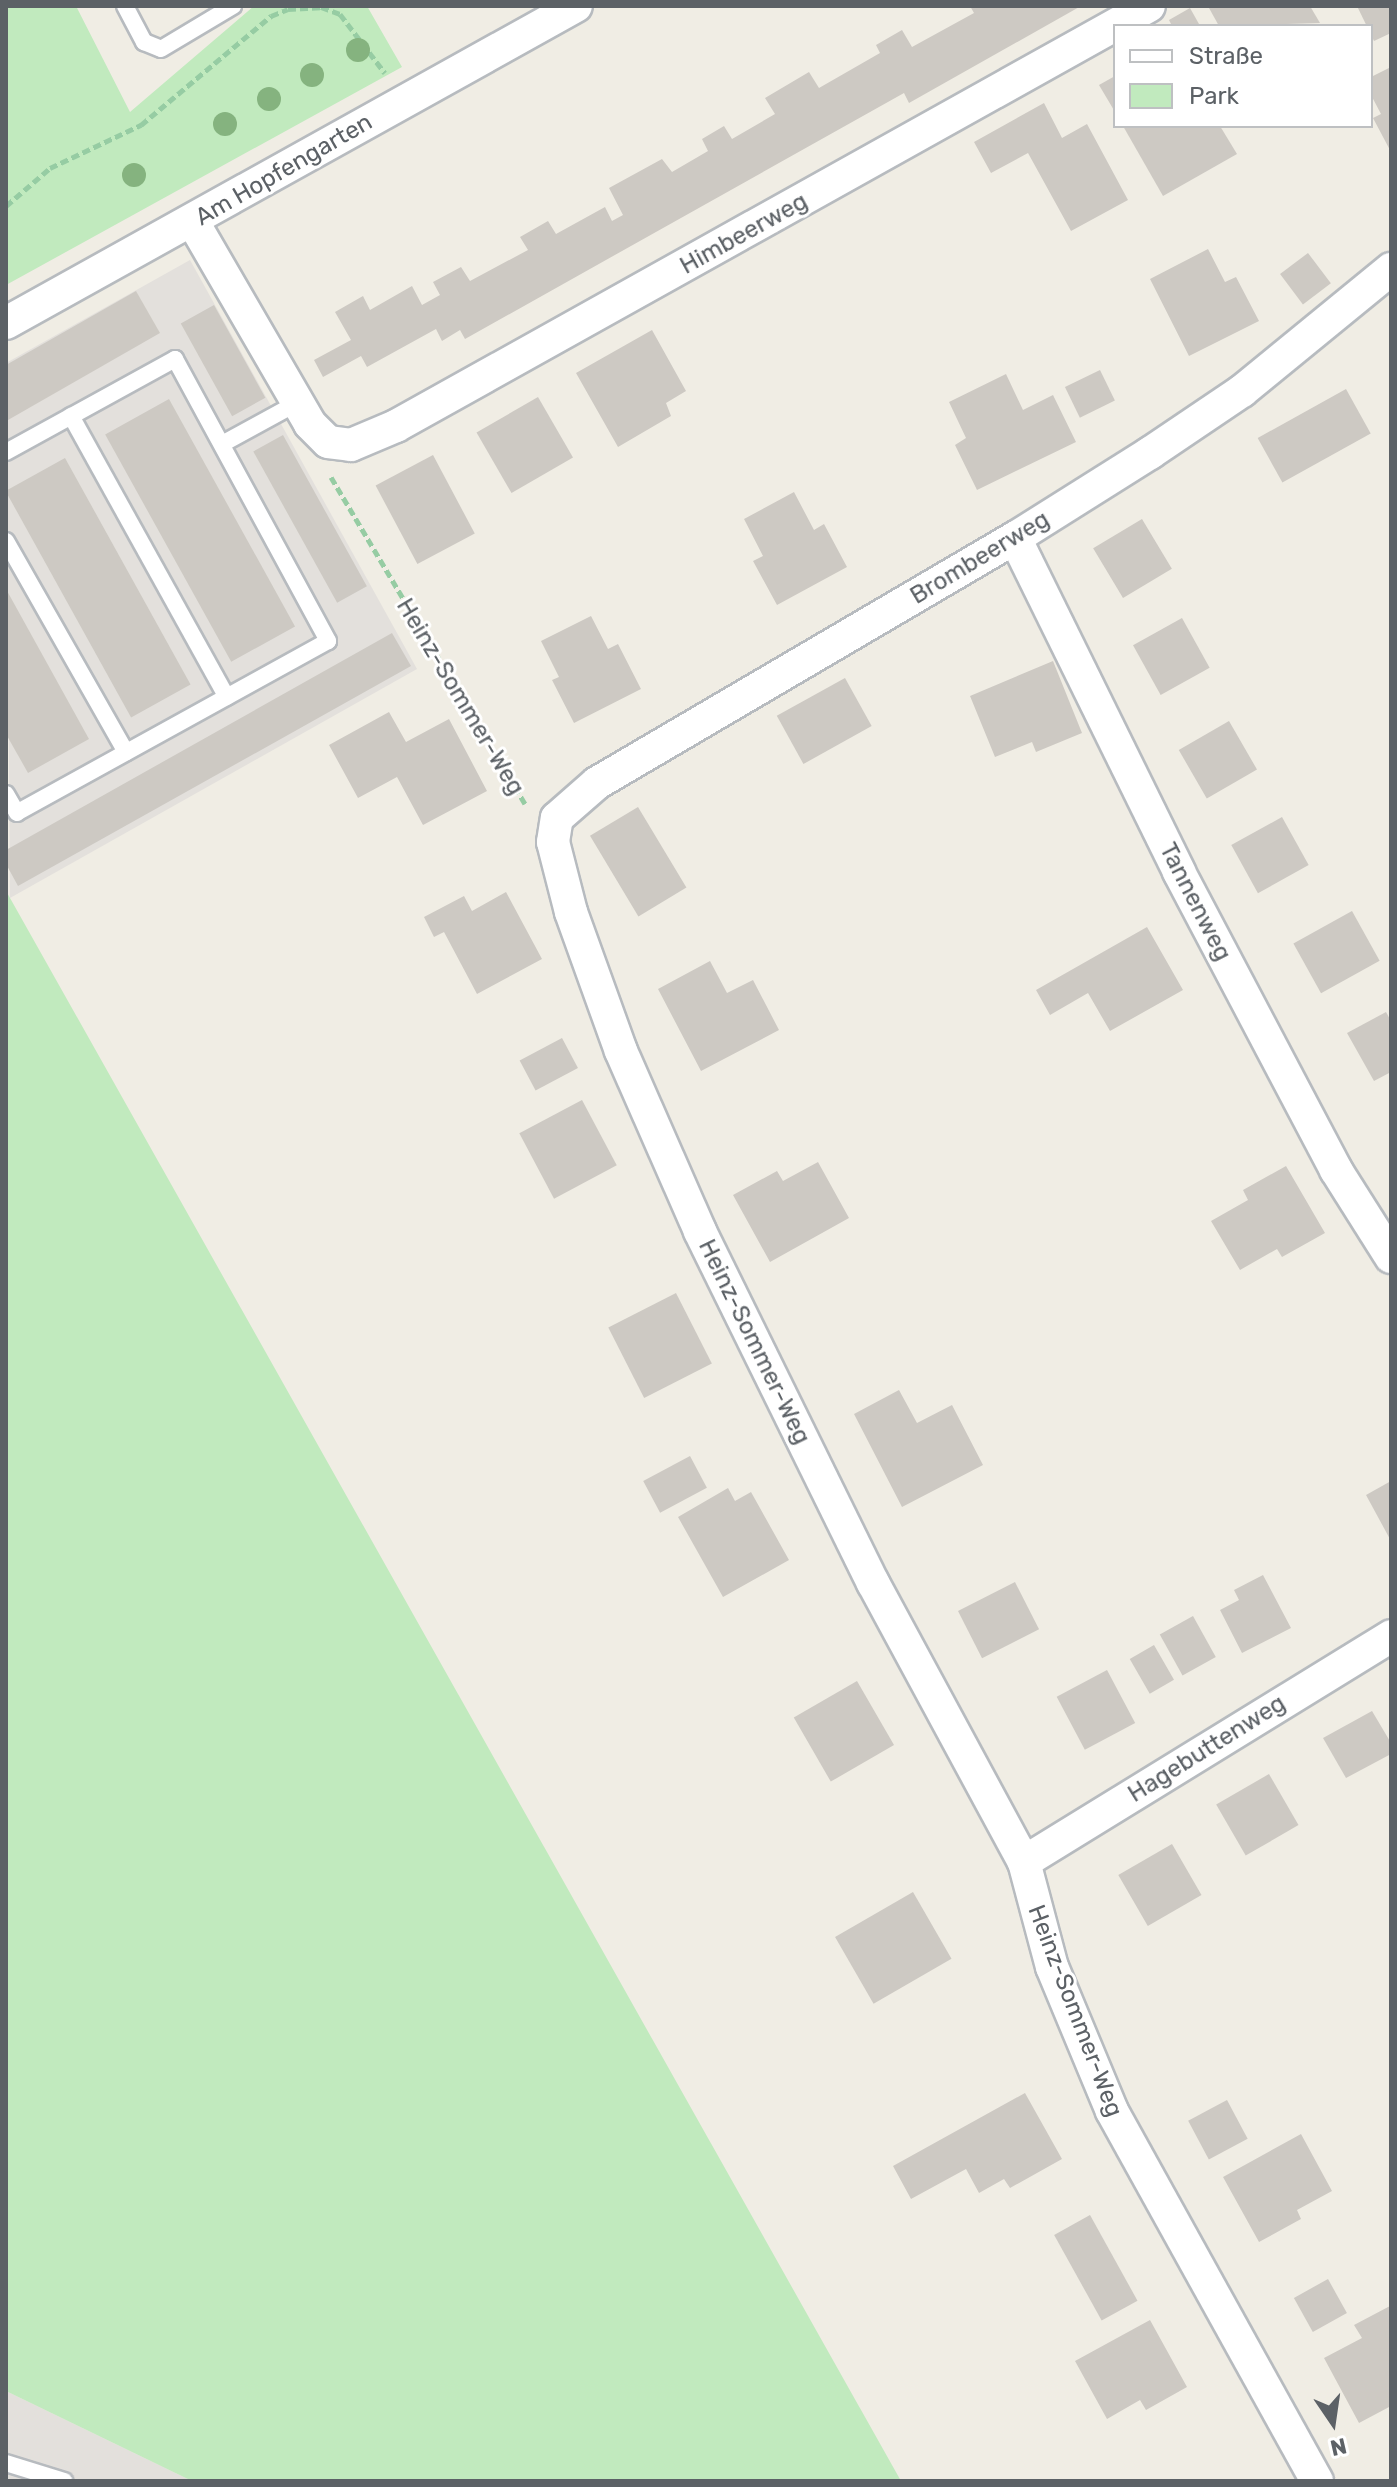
<!DOCTYPE html>
<html>
<head>
<meta charset="utf-8">
<style>
  body { margin:0 }
  #map { position:relative; width:1397px; height:2487px; overflow:hidden; background:#f0ede4; font-family:Rubik,sans-serif }
  div>[style] { position:absolute }
  [style*='--x'] { left:calc(var(--x)*1px); top:calc(var(--y)*1px); width:calc(var(--w)*1px); rotate:calc(var(--a)*1deg) }
  .industrial>* { inset:0; background:#e3e0dc }
  .green>* { inset:0; background:#c1eabe }
  .building>* { inset:0; background:#cdc9c3; transform-origin:0 0 }
  .path>* { height:5px; margin-top:-2.5px; transform-origin:0; background:repeating-linear-gradient(90deg,#96cca3 0 8px,transparent 0 12px) }
  .roads { filter:drop-shadow(2px 0 #b7bbbf) drop-shadow(-2px 0 #b7bbbf) drop-shadow(0 2px #b7bbbf) drop-shadow(0 -2px #b7bbbf) }
  .lane>* { height:16px; margin:-8px; padding:0 8px; transform-origin:8px; border-radius:8px; background:#fff }
  .street>* { height:32px; margin:-16px; padding:0 16px; transform-origin:16px; border-radius:16px; background:#fff }
  .trees>* { width:24px; height:24px; margin:-12px; border-radius:50%; background:#85b37f }
  span { translate:-50% -50%; white-space:nowrap; text-align:center; line-height:1.15; -webkit-text-stroke:6px #fff; paint-order:stroke }
  .street-label { font-size:24px; color:#5c6166 }
  .frame { position:absolute; inset:0; border:8px solid #5c6166; pointer-events:none }
  .legend { position:absolute; left:1113px; top:24px; width:260px; height:104px; box-sizing:border-box; background:#fff; border:2px solid #bec0c2; margin:0; padding:10px 14px; list-style:none; font-size:24px; color:#5c6166 }
  .legend li { display:flex; align-items:center; gap:16px; height:40px }
  .legend b { width:40px; border:2px solid #bec0c2 }
  .north { position:absolute; left:1293px; top:2383px; width:80px; height:80px; -webkit-text-stroke:6px #fff; paint-order:stroke; rotate:167deg; font-size:22px; font-weight:700; line-height:32px; text-align:center; color:#5c6166 }
  .north::after { content:''; display:block; margin:auto; width:28px; height:36px; background:#5c6166; clip-path:polygon(50% 0,100% 100%,50% 72%,0 100%) }
</style>
</head>
<body>
<div id="map">
  <div class="industrial">
    <div style="clip-path:polygon(190px 260px,417px 669px,10px 898px,6px 363px)"></div>
    <div style="clip-path:polygon(6px 2391px,192px 2481px,6px 2481px)"></div>
  </div>
  <div class="green">
    <div style="clip-path:polygon(6px 6px,76px 6px,130px 112px,254px 6px,367px 6px,402px 67px,6px 285px)"></div>
    <div style="clip-path:polygon(6px 891px,10px 898px,901px 2481px,192px 2481px,6px 2391px)"></div>
  </div>
  <div class="building">
    <div style="clip-path:polygon(970px 6px,1081px 6px,909px 103px,904px 93px,465px 339px,460px 330px,442px 341px,436px 329px,367px 367px,361px 356px,323px 377px,314px 360px,351px 340px,335px 312px,363px 296px,370px 310px,412px 286px,422px 305px,440px 295px,433px 282px,461px 267px,470px 281px,528px 250px,520px 237px,548px 221px,556px 234px,605px 207px,612px 221px,623px 215px,609px 188px,662px 159px,672px 172px,708px 151px,702px 139px,724px 126px,732px 139px,775px 114px,765px 98px,809px 72px,819px 88px,880px 53px,876px 45px,902px 30px,912px 47px,974px 13px)"></div>
    <div style="clip-path:polygon(1213px 6px,1310px 6px,1320px 23px,1219px 26px,1209px 8px)"></div>
    <div style="clip-path:polygon(1357px 6px,1391px 6px,1391px 33px,1374px 41px)"></div>
    <div style="clip-path:polygon(1190px 8px,1199px 24px,1172px 26px,1169px 20px)"></div>
    <div style="clip-path:polygon(1391px 67px,1391px 152px,1373px 118px,1381px 114px,1371px 95px,1371px 77px)"></div>
    <div style="clip-path:polygon(1115px 76px,1115px 112px,1099px 85px)"></div>
    <div style="clip-path:polygon(1044px 103px,1062px 138px,1087px 124px,1128px 200px,1071px 231px,1028px 153px,991px 173px,974px 142px)"></div>
    <div style="clip-path:polygon(1123px 126px,1220px 126px,1237px 154px,1163px 196px)"></div>
    <div style="clip-path:polygon(1208px 249px,1225px 282px,1236px 277px,1259px 321px,1189px 356px,1150px 279px)"></div>
    <div style="left:1308px;top:253px;width:38px;height:35px;rotate:53deg"></div>
    <div style="clip-path:polygon(136px 291px,160px 333px,8px 420px,6px 365px)"></div>
    <div style="left:214px;top:305px;width:106px;height:38px;rotate:61deg"></div>
    <div style="clip-path:polygon(652px 330px,686px 391px,666px 403px,671px 416px,618px 447px,576px 373px)"></div>
    <div style="left:1100px;top:370px;width:34px;height:39px;rotate:64deg"></div>
    <div style="clip-path:polygon(1006px 374px,1023px 410px,1053px 395px,1076px 442px,977px 490px,955px 445px,966px 438px,949px 402px)"></div>
    <div style="left:1346px;top:389px;width:51px;height:101px;rotate:61deg"></div>
    <div style="left:538px;top:397px;width:70px;height:71px;rotate:60deg"></div>
    <div style="left:169px;top:399px;width:260px;height:73px;rotate:61deg"></div>
    <div style="left:283px;top:435px;width:173px;height:34px;rotate:61deg"></div>
    <div style="left:433px;top:455px;width:89px;height:65px;rotate:62deg"></div>
    <div style="left:65px;top:458px;width:259px;height:68px;rotate:61deg"></div>
    <div style="clip-path:polygon(794px 492px,814px 530px,824px 524px,847px 567px,777px 605px,753px 561px,763px 556px,744px 519px)"></div>
    <div style="left:1142px;top:519px;width:58px;height:57px;rotate:59deg"></div>
    <div style="clip-path:polygon(6px 589px,89px 739px,28px 773px,6px 734px)"></div>
    <div style="clip-path:polygon(591px 616px,608px 649px,618px 644px,641px 689px,574px 723px,552px 680px,559px 677px,541px 641px)"></div>
    <div style="left:1182px;top:618px;width:57px;height:56px;rotate:61deg"></div>
    <div style="clip-path:polygon(392px 633px,411px 666px,18px 886px,6px 864px,6px 850px)"></div>
    <div style="clip-path:polygon(1053px 661px,1082px 733px,1036px 752px,1032px 742px,995px 757px,970px 696px)"></div>
    <div style="left:845px;top:678px;width:55px;height:78px;rotate:61deg"></div>
    <div style="clip-path:polygon(389px 712px,406px 742px,449px 719px,487px 791px,423px 825px,397px 777px,358px 798px,329px 745px)"></div>
    <div style="left:1229px;top:721px;width:56px;height:58px;rotate:60deg"></div>
    <div style="left:638px;top:807px;width:94px;height:56px;rotate:59deg"></div>
    <div style="left:1282px;top:817px;width:55px;height:58px;rotate:61deg"></div>
    <div style="clip-path:polygon(506px 892px,542px 959px,477px 994px,444px 932px,434px 937px,424px 917px,464px 896px,472px 911px)"></div>
    <div style="left:1352px;top:911px;width:57px;height:67px;rotate:61deg"></div>
    <div style="clip-path:polygon(1147px 927px,1183px 990px,1110px 1031px,1088px 993px,1050px 1015px,1036px 990px)"></div>
    <div style="clip-path:polygon(710px 961px,727px 993px,753px 980px,779px 1030px,701px 1071px,658px 989px)"></div>
    <div style="clip-path:polygon(1386px 1012px,1391px 1021px,1391px 1072px,1374px 1081px,1347px 1033px)"></div>
    <div style="left:562px;top:1038px;width:34px;height:48px;rotate:62deg"></div>
    <div style="left:582px;top:1100px;width:74px;height:71px;rotate:62deg"></div>
    <div style="clip-path:polygon(818px 1162px,849px 1218px,770px 1262px,733px 1195px,777px 1171px,783px 1181px)"></div>
    <div style="clip-path:polygon(1286px 1166px,1325px 1233px,1282px 1257px,1277px 1249px,1240px 1270px,1211px 1221px,1248px 1200px,1243px 1190px)"></div>
    <div style="left:676px;top:1293px;width:79px;height:76px;rotate:63deg"></div>
    <div style="clip-path:polygon(899px 1390px,917px 1423px,952px 1405px,983px 1465px,902px 1507px,854px 1414px)"></div>
    <div style="left:690px;top:1456px;width:36px;height:53px;rotate:62deg"></div>
    <div style="clip-path:polygon(1391px 1481px,1391px 1541px,1366px 1495px)"></div>
    <div style="clip-path:polygon(728px 1488px,735px 1501px,751px 1492px,789px 1560px,723px 1597px,678px 1517px)"></div>
    <div style="clip-path:polygon(1263px 1575px,1291px 1628px,1242px 1653px,1220px 1610px,1239px 1600px,1234px 1590px)"></div>
    <div style="left:1015px;top:1582px;width:53px;height:64px;rotate:63deg"></div>
    <div style="left:1193px;top:1616px;width:47px;height:38px;rotate:61deg"></div>
    <div style="left:1154px;top:1645px;width:40px;height:28px;rotate:60deg"></div>
    <div style="left:1107px;top:1670px;width:60px;height:57px;rotate:62deg"></div>
    <div style="left:857px;top:1681px;width:74px;height:73px;rotate:60deg"></div>
    <div style="clip-path:polygon(1372px 1711px,1391px 1743px,1391px 1754px,1346px 1778px,1323px 1738px)"></div>
    <div style="left:1269px;top:1774px;width:59px;height:61px;rotate:60deg"></div>
    <div style="left:1172px;top:1844px;width:59px;height:62px;rotate:60deg"></div>
    <div style="left:913px;top:1892px;width:77px;height:90px;rotate:60deg"></div>
    <div style="clip-path:polygon(1025px 2093px,1062px 2159px,1010px 2188px,1004px 2179px,979px 2193px,966px 2169px,911px 2199px,893px 2166px)"></div>
    <div style="left:1227px;top:2100px;width:44px;height:44px;rotate:62deg"></div>
    <div style="clip-path:polygon(1301px 2134px,1332px 2191px,1297px 2210px,1301px 2219px,1259px 2242px,1223px 2177px)"></div>
    <div style="left:1090px;top:2215px;width:98px;height:41px;rotate:61deg"></div>
    <div style="left:1328px;top:2279px;width:39px;height:39px;rotate:61deg"></div>
    <div style="clip-path:polygon(1390px 2306px,1391px 2406px,1359px 2423px,1324px 2358px,1362px 2338px,1354px 2325px)"></div>
    <div style="clip-path:polygon(1150px 2320px,1187px 2387px,1146px 2410px,1140px 2400px,1107px 2419px,1075px 2361px)"></div>
  </div>
  <div class="path">
    <div style="--x:6;--y:206;--w:58;--a:-40.8"></div>
    <div style="--x:50;--y:168;--w:101;--a:-25.3"></div>
    <div style="--x:141;--y:125;--w:170;--a:-40"></div>
    <div style="--x:271;--y:16;--w:18;--a:-22"></div>
    <div style="--x:288;--y:9;--w:33;--a:-3"></div>
    <div style="--x:321;--y:7;--w:20;--a:20"></div>
    <div style="--x:340;--y:14;--w:74;--a:52.7"></div>
    <div style="--x:331;--y:477;--w:380;--a:59.3"></div>
  </div>
  <div class="roads">
    <div class="lane">
      <div style="--x:125;--y:6;--w:41;--a:62.2"></div>
      <div style="--x:144;--y:42;--w:18;--a:22"></div>
      <div style="--x:161;--y:49;--w:84;--a:-30.8"></div>
      <div style="--x:71;--y:416;--w:321;--a:61"></div>
      <div style="--x:222;--y:444;--w:85;--a:-28.7"></div>
      <div style="--x:6;--y:452;--w:193;--a:-28.8"></div>
      <div style="--x:175;--y:359;--w:321;--a:61.5"></div>
      <div style="--x:328;--y:641;--w:355;--a:151.1"></div>
      <div style="--x:17;--y:813;--w:22;--a:-120"></div>
      <div style="--x:6;--y:541;--w:243;--a:60.4"></div>
      <div style="--x:6;--y:2463;--w:61;--a:17.2"></div>
    </div>
    <div class="street">
      <div style="--x:193;--y:222;--w:233;--a:59.9"></div>
      <div style="--x:310;--y:424;--w:25;--a:45"></div>
      <div style="--x:328;--y:442;--w:23;--a:7"></div>
      <div style="--x:351;--y:445;--w:49;--a:-22.9"></div>
      <div style="--x:396;--y:426;--w:862;--a:-29.15"></div>
      <div style="--x:6;--y:323;--w:652;--a:-29.08"></div>
      <div style="--x:1015;--y:538;--w:372;--a:63.8"></div>
      <div style="--x:1179;--y:872;--w:337;--a:62.2"></div>
      <div style="--x:1336;--y:1170;--w:103;--a:57.7"></div>
      <div style="--x:1024;--y:1862;--w:431;--a:-31.6"></div>
      <div style="--x:1317;--y:2481;--w:423;--a:-119"></div>
      <div style="--x:1112;--y:2111;--w:156;--a:-112.6"></div>
      <div style="--x:1052;--y:1967;--w:109;--a:-104.9"></div>
      <div style="--x:1024;--y:1862;--w:317;--a:-118.4"></div>
      <div style="--x:873;--y:1583;--w:392;--a:-116.2"></div>
      <div style="--x:700;--y:1231;--w:197;--a:-113.7"></div>
      <div style="--x:621;--y:1051;--w:148;--a:-109.8"></div>
      <div style="--x:571;--y:912;--w:72;--a:-104.4"></div>
      <div style="--x:553;--y:842;--w:24;--a:-81"></div>
      <div style="--x:557;--y:818;--w:53;--a:-41.2"></div>
      <div style="--x:597;--y:783;--w:485;--a:-30.4"></div>
      <div style="--x:1015;--y:538;--w:160;--a:-32.2"></div>
      <div style="--x:1150;--y:453;--w:111;--a:-34"></div>
      <div style="--x:1242;--y:391;--w:193;--a:-39.3"></div>
    </div>
  </div>
  <div class="trees">
    <div style="left:358px;top:50px"></div>
    <div style="left:312px;top:75px"></div>
    <div style="left:269px;top:99px"></div>
    <div style="left:225px;top:124px"></div>
    <div style="left:134px;top:175px"></div>
  </div>
  <div class="street-label">
    <span style="left:284px;top:170px;rotate:-30deg">Am Hopfengarten</span>
    <span style="left:744px;top:234px;rotate:-29deg">Himbeerweg</span>
    <span style="left:980px;top:558px;rotate:-31deg">Brombeerweg</span>
    <span style="left:460px;top:697px;rotate:59deg">Heinz-Sommer-Weg</span>
    <span style="left:1195px;top:902px;rotate:63deg">Tannenweg</span>
    <span style="left:754px;top:1342px;rotate:64deg">Heinz-Sommer-Weg</span>
    <span style="left:1207px;top:1749px;rotate:-32deg">Hagebuttenweg</span>
    <span style="left:1075px;top:2011px;rotate:69deg">Heinz-Sommer-Weg</span>
  </div>
  <div class="frame"></div>
  <ul class="legend">
  <li><b style="height:10px;background:#fff"></b>Straße</li>
  <li><b style="height:22px;background:#c1eabe"></b>Park</li>
  </ul>
  <div class="north">N</div>
</div>
</body>
</html>
